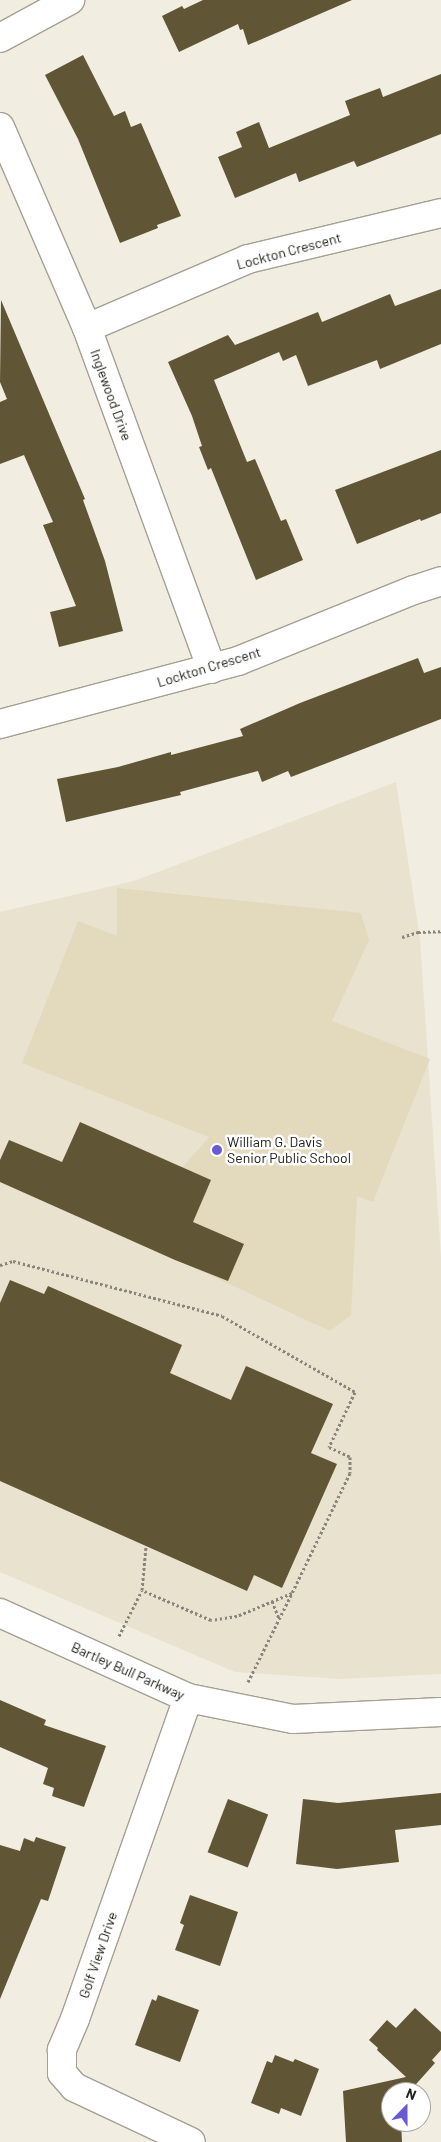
<!DOCTYPE html>
<html>
<head>
<meta charset="utf-8">
<style>
  body { margin:0 }
  #map { position:relative; width:441px; height:2142px; overflow:hidden; background:#f1ede0; font-family:Barlow,sans-serif }
  div>[style] { position:absolute }
  [style*='--x'] { left:calc(var(--x)*1px); top:calc(var(--y)*1px); width:calc(var(--w)*1px); rotate:calc(var(--a)*1deg) }
  .built>* { inset:0; background:#e9e2cf }
  .green>* { inset:0; background:#e3d9bc }
  .building>* { inset:0; background:#605534; transform-origin:0 0 }
  .path>* { height:3px; margin-top:-1.5px; transform-origin:0; background:repeating-linear-gradient(90deg,#88857c 0 2.5px,transparent 0 5px) }
  .roads { filter:drop-shadow(1px 0 #a4a094) drop-shadow(-1px 0 #a4a094) drop-shadow(0 1px #a4a094) drop-shadow(0 -1px #a4a094) }
  .street>* { height:28px; margin:-14px; padding:0 14px; transform-origin:14px; border-radius:14px; background:#fff }
  .secondary>* { height:28px; margin:-14px; padding:0 14px; transform-origin:14px; border-radius:14px; background:#fff }
  .dots>* { width:14px; height:14px; translate:-50% -50%; box-sizing:border-box; border:2px solid #fff; border-radius:50% }
  span { translate:-50% -50%; white-space:nowrap; text-align:center; line-height:1.15; -webkit-text-stroke:5px #fff; paint-order:stroke }
  .street-label { font-size:14px; color:#21201b }
  .poi-label { font-size:14px; color:#21201b }
  .left { translate:0 -50%; text-align:left }
  .north { position:absolute; left:381px; top:2082px; width:50px; height:50px; box-sizing:border-box; background:#fff; border:1px solid #a6a6a4; border-radius:50%; rotate:22deg; font-size:14px; font-weight:700; line-height:20px; text-align:center; color:#21201b }
  .north::after { content:''; display:block; margin:auto; width:18px; height:22px; background:#6a5ad4; clip-path:polygon(50% 0,100% 100%,50% 72%,0 100%) }
</style>
</head>
<body>
<div id="map">
  <div class="built">
    <div style="clip-path:polygon(396px 782px,420px 939px,441px 1257px,441px 1674px,340px 1679px,235px 1672px,0 1572px,0 912px,134px 881px)"></div>
  </div>
  <div class="green">
    <div style="clip-path:polygon(117px 888px,361px 913px,369px 940px,332px 1021px,430px 1059px,373px 1202px,357px 1196px,351px 1315px,330px 1331px,160px 1252px,178px 1172px,209px 1137px,22px 1063px,78px 921px,117px 936px)"></div>
  </div>
  <div class="building">
    <div style="clip-path:polygon(203px 0,352px 0,248px 45px,243px 29px,240px 30px,238px 24px,179px 52px,162px 16px,182px 6px,184px 9px)"></div>
    <div style="clip-path:polygon(83px 55px,114px 116px,125px 111px,131px 127px,141px 123px,181px 216px,157px 225px,158px 228px,120px 243px,78px 139px,45px 75px)"></div>
    <div style="clip-path:polygon(441px 74px,441px 134px,357px 167px,354px 161px,299px 182px,296px 173px,235px 198px,218px 157px,242px 147px,236px 132px,259px 122px,269px 148px,350px 115px,345px 101px,380px 88px,383px 97px)"></div>
    <div style="clip-path:polygon(441px 289px,441px 344px,380px 369px,377px 360px,308px 386px,296px 355px,283px 361px,279px 352px,214px 380px,247px 462px,255px 459px,281px 521px,286px 519px,303px 560px,256px 580px,211px 468px,208px 470px,199px 447px,202px 446px,192px 416px,168px 362px,228px 335px,235px 345px,318px 312px,322px 322px,390px 294px,395px 306px)"></div>
    <div style="clip-path:polygon(1px 300px,85px 499px,83px 500px,105px 561px,123px 631px,59px 647px,50px 612px,76px 606px,43px 525px,53px 522px,24px 455px,0 464px,0 402px,7px 399px,0 382px)"></div>
    <div style="clip-path:polygon(441px 450px,441px 513px,421px 521px,420px 519px,357px 544px,335px 490px)"></div>
    <div style="clip-path:polygon(418px 658px,424px 673px,441px 667px,441px 719px,291px 777px,288px 771px,262px 782px,258px 771px,180px 792px,181px 795px,66px 822px,57px 779px,118px 767px,171px 752px,171px 755px,243px 736px,240px 729px,300px 703px)"></div>
    <div style="clip-path:polygon(80px 1122px,211px 1180px,193px 1222px,244px 1244px,228px 1281px,175px 1260px,0 1182px,0 1160px,9px 1140px,62px 1162px)"></div>
    <div style="clip-path:polygon(10px 1280px,44px 1294px,48px 1286px,182px 1345px,170px 1373px,231px 1400px,246px 1366px,333px 1404px,311px 1453px,337px 1464px,282px 1588px,254px 1575px,247px 1591px,0 1481px,0 1303px)"></div>
    <div style="clip-path:polygon(0 1700px,46px 1720px,44px 1725px,106px 1746px,84px 1807px,52px 1796px,54px 1788px,43px 1784px,48px 1768px,0 1747px)"></div>
    <div style="clip-path:polygon(441px 1793px,441px 1825px,395px 1830px,399px 1862px,337px 1869px,296px 1864px,303px 1799px,338px 1803px)"></div>
    <div style="left:228px;top:1799px;width:43px;height:57px;rotate:21deg"></div>
    <div style="clip-path:polygon(36px 1837px,66px 1847px,48px 1901px,41px 1899px,0 1999px,0 1845px,20px 1851px,24px 1838px,34px 1842px)"></div>
    <div style="clip-path:polygon(190px 1895px,238px 1912px,220px 1966px,175px 1950px,184px 1925px,180px 1923px)"></div>
    <div style="clip-path:polygon(158px 1995px,199px 2010px,180px 2062px,135px 2045px,152px 1999px,156px 2001px)"></div>
    <div style="clip-path:polygon(415px 2008px,441px 2032px,441px 2050px,432px 2060px,435px 2063px,409px 2092px,391px 2092px,391px 2122px,401px 2122px,402px 2142px,346px 2142px,343px 2091px,406px 2077px,377px 2050px,378px 2048px,369px 2040px,387px 2020px,396px 2028px)"></div>
    <div style="clip-path:polygon(275px 2055px,293px 2062px,295px 2059px,319px 2069px,301px 2116px,281px 2108px,279px 2114px,251px 2103px,267px 2061px,272px 2063px)"></div>
  </div>
  <div class="path">
    <div style="--x:402;--y:937;--w:17;--a:-17"></div>
    <div style="--x:418;--y:932;--w:23;--a:-2"></div>
    <div style="--x:0;--y:1265;--w:14;--a:-17"></div>
    <div style="--x:13;--y:1261;--w:216;--a:14.7"></div>
    <div style="--x:222;--y:1316;--w:153;--a:29.7"></div>
    <div style="--x:355;--y:1392;--w:61;--a:115.3"></div>
    <div style="--x:329;--y:1447;--w:23;--a:25"></div>
    <div style="--x:350;--y:1457;--w:16;--a:90"></div>
    <div style="--x:350;--y:1473;--w:133;--a:115.8"></div>
    <div style="--x:292;--y:1593;--w:60;--a:157.3"></div>
    <div style="--x:237;--y:1616;--w:26;--a:171"></div>
    <div style="--x:211;--y:1620;--w:75;--a:-156.5"></div>
    <div style="--x:272;--y:1601;--w:18;--a:68"></div>
    <div style="--x:119;--y:1636;--w:51;--a:-63.4"></div>
    <div style="--x:142;--y:1590;--w:44;--a:-84.8"></div>
    <div style="--x:248;--y:1682;--w:99;--a:-63.7"></div>
  </div>
  <div class="roads">
    <div class="street">
      <div style="--x:0;--y:38;--w:80;--a:-28.5"></div>
      <div style="--x:0;--y:127;--w:219;--a:66.6"></div>
      <div style="--x:87;--y:328;--w:363;--a:69.9"></div>
      <div style="--x:87;--y:328;--w:175;--a:-23.2"></div>
      <div style="--x:248;--y:259;--w:198;--a:-13.4"></div>
      <div style="--x:0;--y:724;--w:246;--a:-14.8"></div>
      <div style="--x:238;--y:661;--w:190;--a:-22"></div>
      <div style="--x:414;--y:590;--w:28;--a:-18"></div>
      <div style="--x:188;--y:1698;--w:340;--a:109.4"></div>
      <div style="--x:75;--y:2019;--w:34;--a:113"></div>
      <div style="--x:62;--y:2050;--w:23;--a:90"></div>
      <div style="--x:62;--y:2073;--w:18;--a:49"></div>
      <div style="--x:74;--y:2087;--w:129;--a:25.2"></div>
    </div>
    <div class="secondary">
      <div style="--x:0;--y:1613;--w:206;--a:24.3"></div>
      <div style="--x:188;--y:1698;--w:107;--a:11.3"></div>
      <div style="--x:293;--y:1719;--w:148;--a:-2.7"></div>
    </div>
  </div>
  <div class="dots">
    <div style="left:217px;top:1150px;background:#6a5ad4"></div>
  </div>
  <div class="street-label">
    <span style="left:289px;top:251px;rotate:-15deg">Lockton Crescent</span>
    <span style="left:111px;top:395px;rotate:70deg">Inglewood Drive</span>
    <span style="left:209px;top:667px;rotate:-17deg">Lockton Crescent</span>
    <span style="left:128px;top:1671px;rotate:24deg">Bartley Bull Parkway</span>
    <span style="left:98px;top:1955px;rotate:-71deg">Golf View Drive</span>
  </div>
  <div class="poi-label">
    <span class="left" style="left:227px;top:1150px">William G. Davis<br>Senior Public School</span>
  </div>
  <div class="north">N</div>
</div>
</body>
</html>
